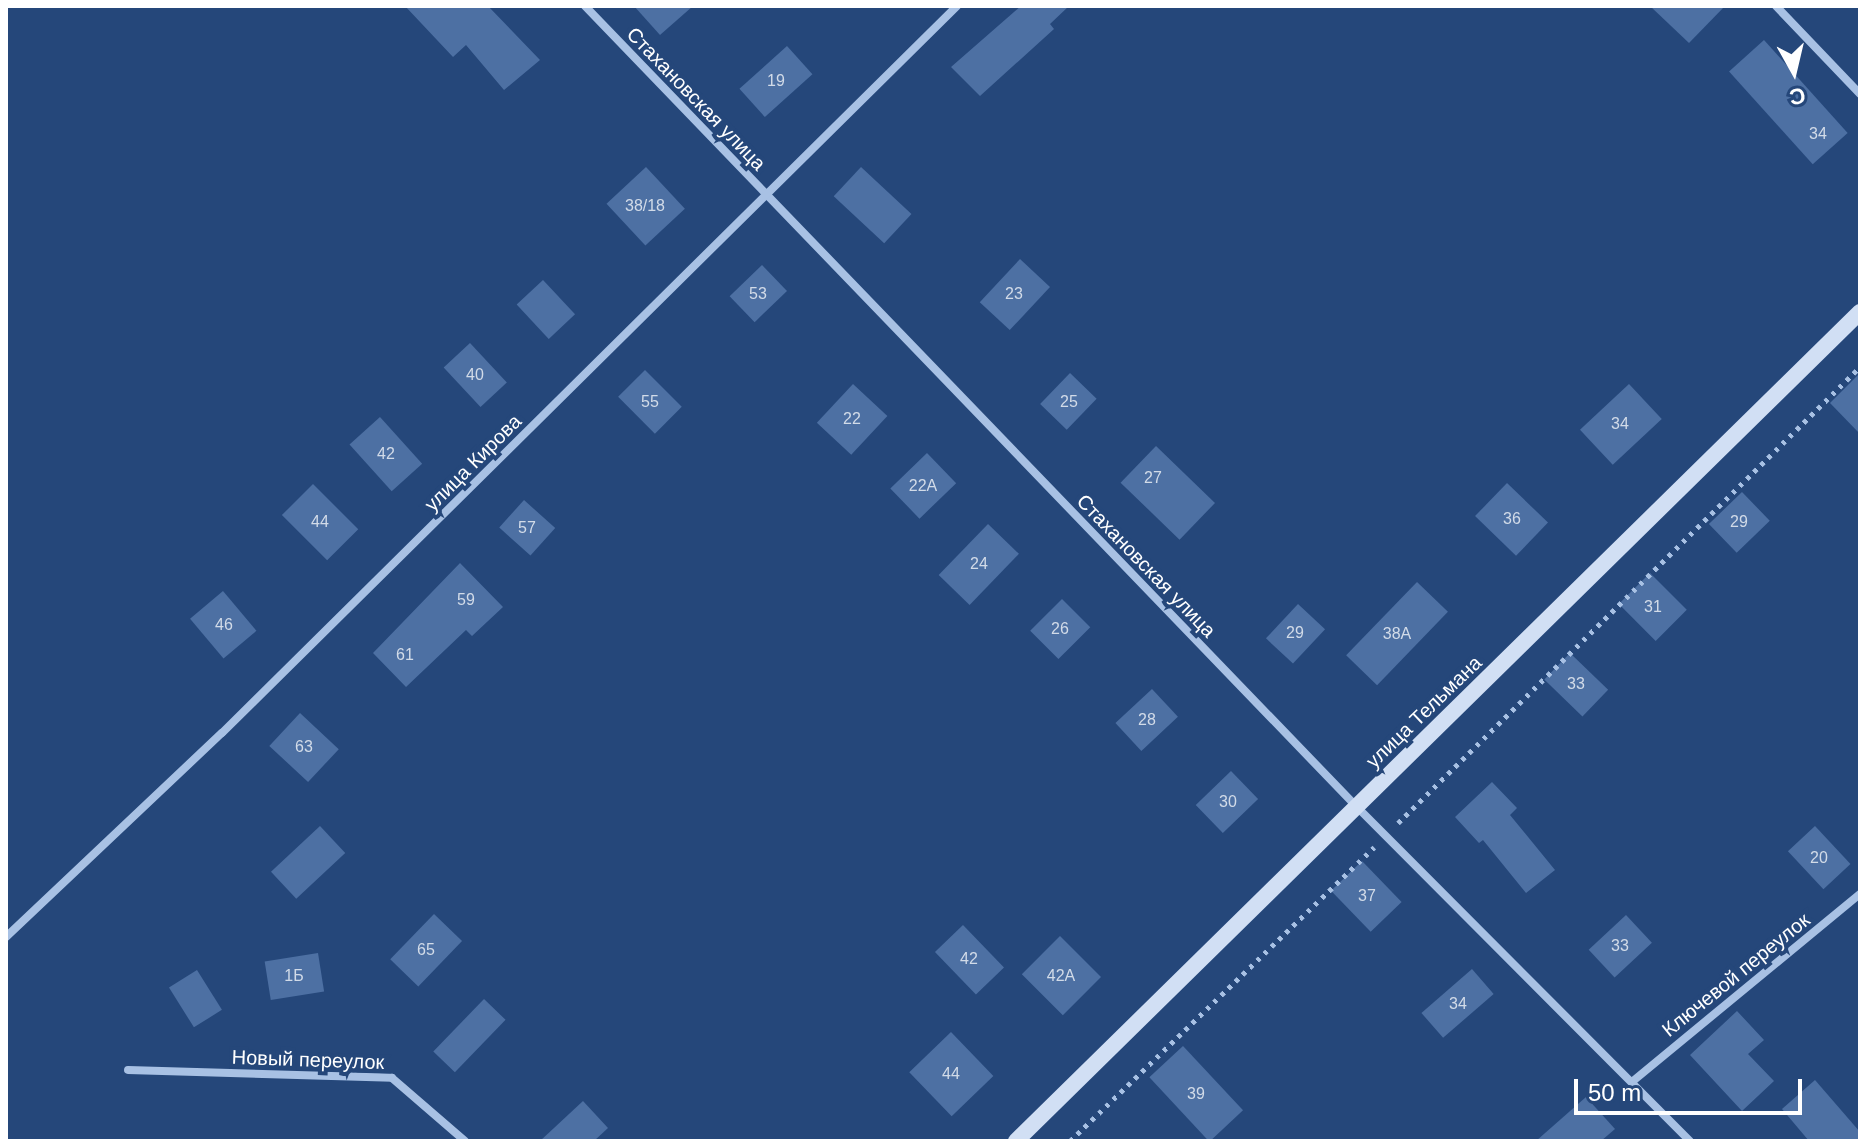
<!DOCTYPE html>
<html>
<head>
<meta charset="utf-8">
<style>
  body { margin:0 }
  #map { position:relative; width:1866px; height:1147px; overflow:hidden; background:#25477a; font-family:Arial,sans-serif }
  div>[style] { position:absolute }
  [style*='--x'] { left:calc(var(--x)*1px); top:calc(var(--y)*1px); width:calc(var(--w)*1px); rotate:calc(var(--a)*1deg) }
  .building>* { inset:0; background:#4d70a3; transform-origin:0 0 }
  .path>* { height:5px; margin-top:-2.5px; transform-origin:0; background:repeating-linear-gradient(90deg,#a8c1e4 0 4px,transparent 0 10px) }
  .street>* { height:8px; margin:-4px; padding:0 4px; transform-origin:4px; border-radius:4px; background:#a8c1e4 }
  .secondary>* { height:16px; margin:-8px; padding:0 8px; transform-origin:8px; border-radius:8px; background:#d1dff4 }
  span { translate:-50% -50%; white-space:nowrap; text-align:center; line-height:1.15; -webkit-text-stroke:8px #25477a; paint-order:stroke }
  .number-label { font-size:16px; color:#d2dbe8 }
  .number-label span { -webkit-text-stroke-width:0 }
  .street-label { font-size:20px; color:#fff }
  .frame { position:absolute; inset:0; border:8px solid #fff; pointer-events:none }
  .north { position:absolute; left:1754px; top:32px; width:80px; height:80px; -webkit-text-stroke:6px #25477a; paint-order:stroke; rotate:172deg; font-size:22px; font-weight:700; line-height:32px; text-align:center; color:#fff }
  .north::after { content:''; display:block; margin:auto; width:28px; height:36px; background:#fff; clip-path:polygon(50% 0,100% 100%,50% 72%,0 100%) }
  .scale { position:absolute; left:1574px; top:1079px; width:228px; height:36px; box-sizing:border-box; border:4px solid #fff; border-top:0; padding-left:10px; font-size:24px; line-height:28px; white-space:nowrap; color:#fff; -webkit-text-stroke:6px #25477a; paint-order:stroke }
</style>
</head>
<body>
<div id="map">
  <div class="building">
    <div style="clip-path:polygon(405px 6px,488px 6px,540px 60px,504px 90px,466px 45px,453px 57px)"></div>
    <div style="clip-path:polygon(634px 6px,693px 6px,660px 35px)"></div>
    <div style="clip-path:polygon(1021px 6px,1069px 6px,1050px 24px,1054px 29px,980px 96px,951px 67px)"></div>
    <div style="clip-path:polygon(1650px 6px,1725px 6px,1689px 43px)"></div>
    <div style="left:1764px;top:40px;width:125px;height:47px;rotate:48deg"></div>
    <div style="left:787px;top:46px;width:38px;height:64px;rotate:48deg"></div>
    <div style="left:646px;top:167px;width:57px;height:54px;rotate:47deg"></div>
    <div style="left:861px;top:167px;width:69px;height:40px;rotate:43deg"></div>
    <div style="left:1020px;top:259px;width:41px;height:59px;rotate:43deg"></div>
    <div style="left:762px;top:265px;width:36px;height:45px;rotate:46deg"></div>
    <div style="left:543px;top:280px;width:47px;height:36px;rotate:47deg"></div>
    <div style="left:470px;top:343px;width:54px;height:36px;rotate:47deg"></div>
    <div style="left:645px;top:370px;width:52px;height:38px;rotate:45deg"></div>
    <div style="left:1070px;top:373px;width:37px;height:43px;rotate:44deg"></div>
    <div style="clip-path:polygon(1860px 373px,1860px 434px,1830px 403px)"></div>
    <div style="left:853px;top:384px;width:47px;height:53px;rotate:43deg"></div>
    <div style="left:1629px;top:384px;width:48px;height:67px;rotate:47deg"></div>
    <div style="left:380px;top:417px;width:63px;height:41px;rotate:48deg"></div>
    <div style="left:1156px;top:446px;width:82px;height:51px;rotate:44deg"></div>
    <div style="left:927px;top:453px;width:42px;height:51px;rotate:46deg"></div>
    <div style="left:1507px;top:483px;width:57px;height:46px;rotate:44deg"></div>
    <div style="left:313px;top:484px;width:64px;height:44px;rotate:45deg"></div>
    <div style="left:1742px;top:492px;width:40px;height:46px;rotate:46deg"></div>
    <div style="left:524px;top:500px;width:42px;height:37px;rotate:42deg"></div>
    <div style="left:988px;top:524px;width:43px;height:71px;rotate:44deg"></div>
    <div style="clip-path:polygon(460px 563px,503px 607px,472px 636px,466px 630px,406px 687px,373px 653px)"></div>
    <div style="left:1650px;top:573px;width:52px;height:44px;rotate:45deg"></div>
    <div style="left:1417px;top:582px;width:43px;height:102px;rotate:44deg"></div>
    <div style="left:223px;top:591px;width:52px;height:43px;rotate:50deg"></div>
    <div style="left:1062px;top:599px;width:40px;height:45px;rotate:45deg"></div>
    <div style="left:1298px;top:604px;width:37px;height:47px;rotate:43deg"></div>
    <div style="left:1570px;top:653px;width:53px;height:37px;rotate:44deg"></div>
    <div style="left:1152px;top:689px;width:38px;height:50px;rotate:47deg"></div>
    <div style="left:300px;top:713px;width:53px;height:45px;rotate:43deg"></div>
    <div style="left:1231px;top:771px;width:39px;height:49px;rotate:46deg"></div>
    <div style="clip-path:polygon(1492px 782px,1517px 808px,1510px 815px,1555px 870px,1526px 893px,1483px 840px,1479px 843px,1455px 817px)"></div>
    <div style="left:320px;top:826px;width:37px;height:67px;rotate:47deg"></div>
    <div style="left:1815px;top:826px;width:52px;height:37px;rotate:47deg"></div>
    <div style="left:1362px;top:861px;width:57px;height:43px;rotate:46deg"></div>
    <div style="left:434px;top:914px;width:39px;height:63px;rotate:44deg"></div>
    <div style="left:1626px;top:915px;width:38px;height:51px;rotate:47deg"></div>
    <div style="left:963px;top:925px;width:59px;height:39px;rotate:46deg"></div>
    <div style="left:1060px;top:936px;width:58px;height:54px;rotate:45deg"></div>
    <div style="left:318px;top:953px;width:39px;height:54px;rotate:81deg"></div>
    <div style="left:1472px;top:969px;width:33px;height:67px;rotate:49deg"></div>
    <div style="left:197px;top:970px;width:47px;height:33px;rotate:58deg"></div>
    <div style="left:484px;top:999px;width:30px;height:73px;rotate:44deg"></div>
    <div style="clip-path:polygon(1737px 1011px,1764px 1040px,1748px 1054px,1774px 1081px,1742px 1111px,1690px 1055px)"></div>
    <div style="left:951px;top:1032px;width:61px;height:58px;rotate:46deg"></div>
    <div style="left:1183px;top:1046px;width:88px;height:46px;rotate:47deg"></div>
    <div style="clip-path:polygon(1815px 1080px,1860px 1132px,1860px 1141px,1809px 1141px,1782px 1109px)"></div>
    <div style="clip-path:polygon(1586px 1097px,1615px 1129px,1601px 1141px,1536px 1141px)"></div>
    <div style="clip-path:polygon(583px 1101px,608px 1128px,594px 1141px,540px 1141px)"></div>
  </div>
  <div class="path">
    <div style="--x:1398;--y:823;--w:649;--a:-44.63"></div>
    <div style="--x:1070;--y:1141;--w:423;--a:-44"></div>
  </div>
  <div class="street">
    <div style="--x:585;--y:6;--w:1111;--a:46.06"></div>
    <div style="--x:1356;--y:806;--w:473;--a:45.1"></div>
    <div style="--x:1776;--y:6;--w:122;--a:46.3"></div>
    <div style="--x:6;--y:937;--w:297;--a:-43.4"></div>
    <div style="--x:222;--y:733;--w:1034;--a:-44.69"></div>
    <div style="--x:128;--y:1070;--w:264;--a:1.7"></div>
    <div style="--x:392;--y:1078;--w:96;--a:40.8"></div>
    <div style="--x:1633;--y:1081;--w:294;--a:-39.5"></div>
  </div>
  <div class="secondary">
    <div style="--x:1016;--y:1141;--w:1183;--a:-44.49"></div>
  </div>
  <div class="number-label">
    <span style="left:776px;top:81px">19</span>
    <span style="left:1818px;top:134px">34</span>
    <span style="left:645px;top:206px">38/18</span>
    <span style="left:758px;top:294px">53</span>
    <span style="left:1014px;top:294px">23</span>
    <span style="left:475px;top:375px">40</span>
    <span style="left:650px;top:402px">55</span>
    <span style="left:1069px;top:402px">25</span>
    <span style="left:852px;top:419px">22</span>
    <span style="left:1620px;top:424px">34</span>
    <span style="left:386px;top:454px">42</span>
    <span style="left:1153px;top:478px">27</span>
    <span style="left:923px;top:486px">22А</span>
    <span style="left:1512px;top:519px">36</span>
    <span style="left:320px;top:522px">44</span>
    <span style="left:1739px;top:522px">29</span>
    <span style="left:527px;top:528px">57</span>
    <span style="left:979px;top:564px">24</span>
    <span style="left:466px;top:600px">59</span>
    <span style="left:1653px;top:607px">31</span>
    <span style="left:224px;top:625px">46</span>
    <span style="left:1060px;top:629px">26</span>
    <span style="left:1295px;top:633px">29</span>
    <span style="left:1397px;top:634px">38А</span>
    <span style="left:405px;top:655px">61</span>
    <span style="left:1576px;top:684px">33</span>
    <span style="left:1147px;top:720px">28</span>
    <span style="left:304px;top:747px">63</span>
    <span style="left:1228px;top:802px">30</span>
    <span style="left:1819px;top:858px">20</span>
    <span style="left:1367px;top:896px">37</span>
    <span style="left:1620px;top:946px">33</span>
    <span style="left:426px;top:950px">65</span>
    <span style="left:969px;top:959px">42</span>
    <span style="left:294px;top:976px">1Б</span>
    <span style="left:1061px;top:976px">42А</span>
    <span style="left:1458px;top:1004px">34</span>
    <span style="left:951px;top:1074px">44</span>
    <span style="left:1196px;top:1094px">39</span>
  </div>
  <div class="street-label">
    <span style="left:696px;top:99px;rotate:46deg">Стахановская улица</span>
    <span style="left:473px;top:463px;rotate:-45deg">улица Кирова</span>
    <span style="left:1146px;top:566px;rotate:46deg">Стахановская улица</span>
    <span style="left:1424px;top:712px;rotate:-44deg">улица Тельмана</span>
    <span style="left:1736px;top:975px;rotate:-39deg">Ключевой переулок</span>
    <span style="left:308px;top:1060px;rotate:2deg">Новый переулок</span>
  </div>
  <div class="frame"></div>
  <div class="north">С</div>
  <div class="scale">50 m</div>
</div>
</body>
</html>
